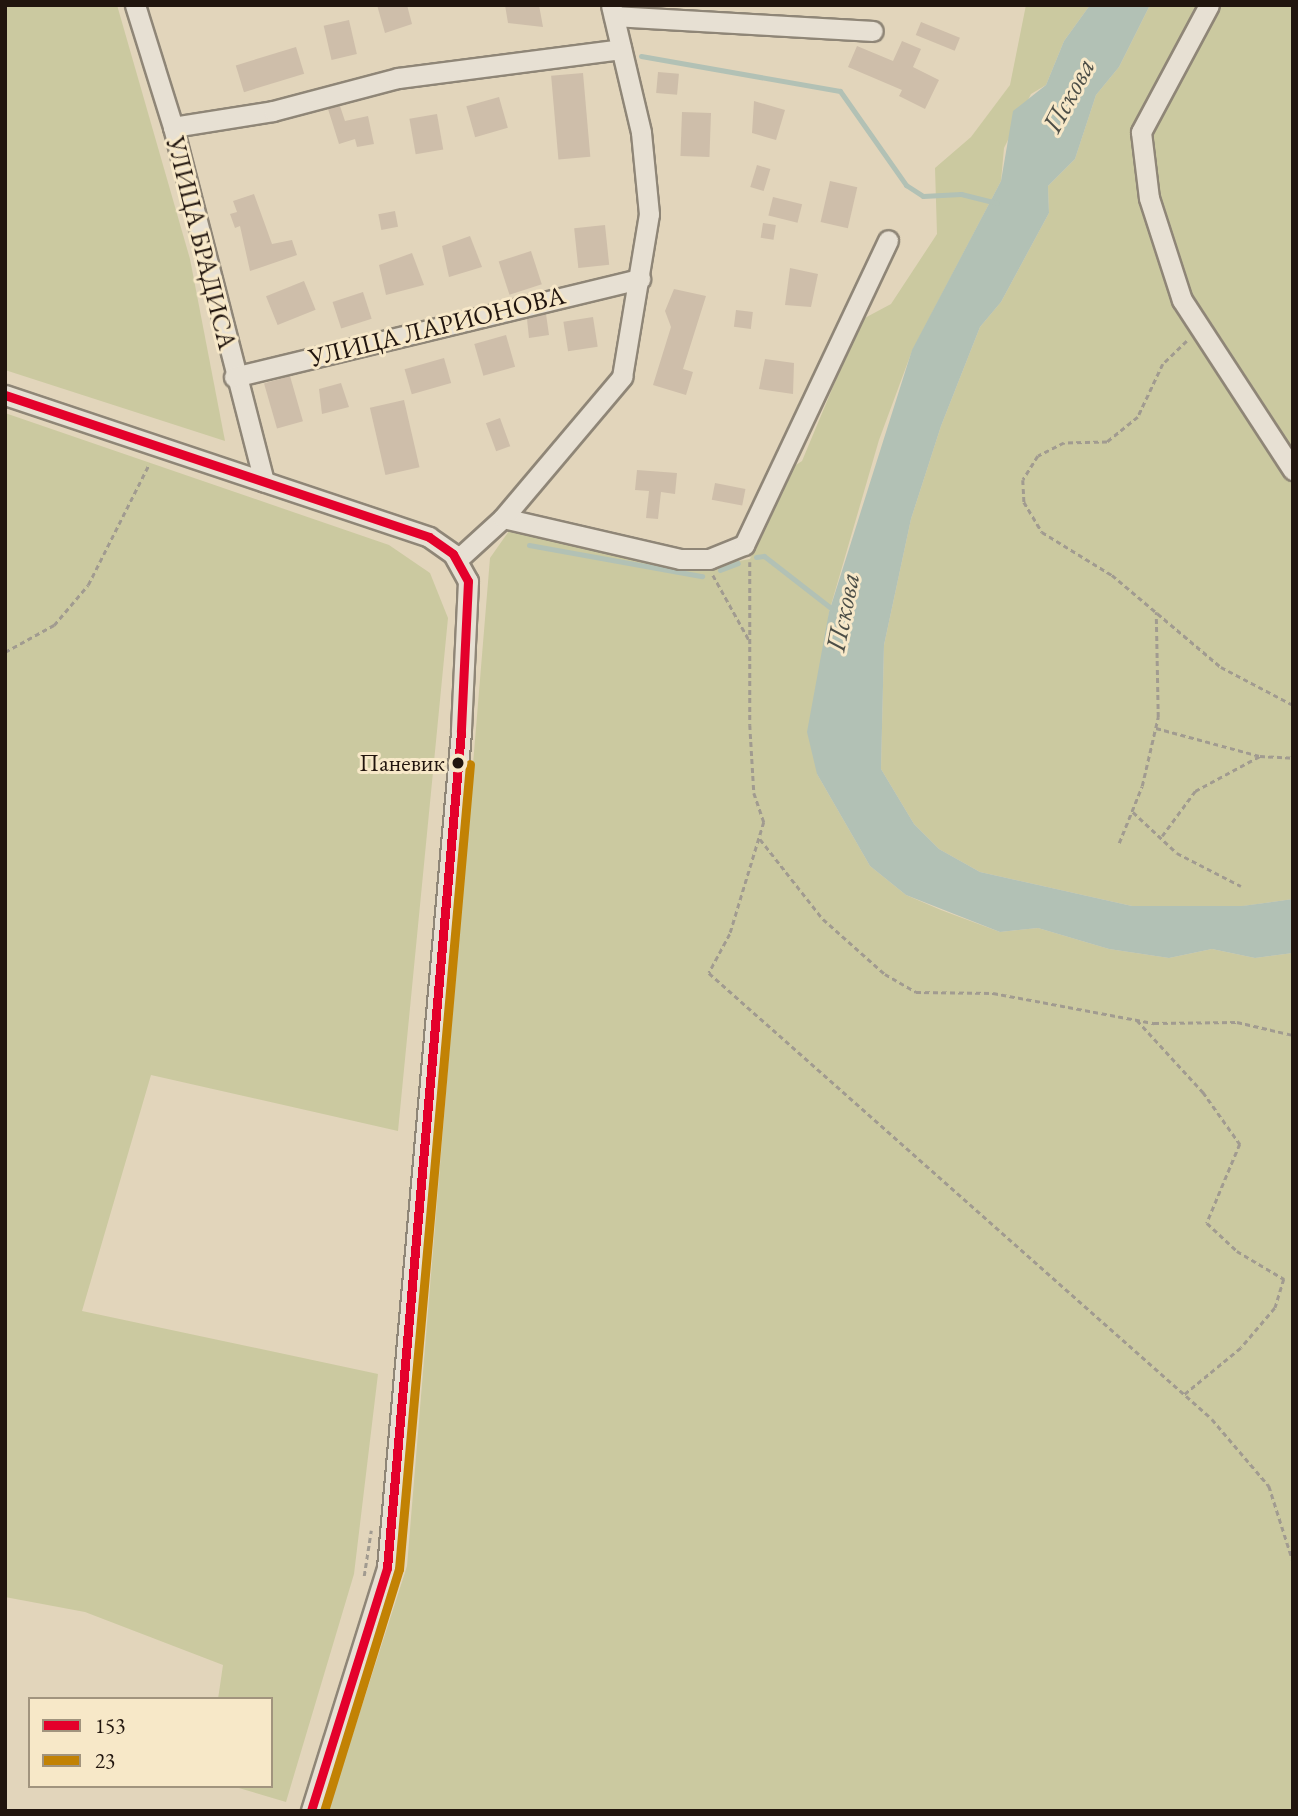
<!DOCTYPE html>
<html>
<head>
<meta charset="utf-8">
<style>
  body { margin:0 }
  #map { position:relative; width:1298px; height:1816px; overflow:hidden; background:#e2d5bb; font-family:"EB Garamond",serif }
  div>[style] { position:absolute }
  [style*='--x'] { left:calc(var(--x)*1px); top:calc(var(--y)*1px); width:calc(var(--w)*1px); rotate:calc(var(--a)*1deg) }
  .green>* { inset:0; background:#cbc9a0 }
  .water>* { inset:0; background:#b2c1b5 }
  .stream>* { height:5px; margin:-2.5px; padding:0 2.5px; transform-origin:2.5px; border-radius:2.5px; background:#b2c1b5 }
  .building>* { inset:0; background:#cebeaa; transform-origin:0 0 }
  .path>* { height:2.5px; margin-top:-1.25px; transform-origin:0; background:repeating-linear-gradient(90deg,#a19b90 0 5px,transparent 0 8.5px) }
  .roads { filter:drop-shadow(2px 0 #8f8677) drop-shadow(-2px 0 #8f8677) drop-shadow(0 2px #8f8677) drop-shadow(0 -2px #8f8677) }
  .minor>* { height:19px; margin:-9.5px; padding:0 9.5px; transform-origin:9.5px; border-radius:9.5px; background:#e7e0d3 }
  .bus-1>* { height:9px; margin:-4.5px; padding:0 4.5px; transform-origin:4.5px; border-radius:4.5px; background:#e4002b }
  .bus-2>* { height:9px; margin:-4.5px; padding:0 4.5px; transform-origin:4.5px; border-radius:4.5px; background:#c28204 }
  .dots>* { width:19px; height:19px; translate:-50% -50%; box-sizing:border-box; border:4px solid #f7e8c8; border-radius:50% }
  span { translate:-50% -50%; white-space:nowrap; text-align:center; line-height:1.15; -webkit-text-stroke:6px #f7e8c8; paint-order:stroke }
  .bus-label { font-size:24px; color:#21150e }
  .right { translate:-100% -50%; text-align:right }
  .street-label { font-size:26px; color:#21150e }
  .water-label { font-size:28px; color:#4c4e47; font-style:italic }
  .frame { position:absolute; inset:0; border:7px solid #21150e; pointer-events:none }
  .legend { position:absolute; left:28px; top:1697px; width:245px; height:91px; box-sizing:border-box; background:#f7e8c8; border:2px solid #a1947e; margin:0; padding:9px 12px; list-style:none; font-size:21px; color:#21150e }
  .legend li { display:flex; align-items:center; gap:14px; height:35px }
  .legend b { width:35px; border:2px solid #a1947e }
</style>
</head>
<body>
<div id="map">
  <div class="green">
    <div style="clip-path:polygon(5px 5px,117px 5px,190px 259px,225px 441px,5px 370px)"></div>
    <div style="clip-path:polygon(1026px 5px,1090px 5px,1064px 41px,1046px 85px,1031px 94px,1004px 148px,1001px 181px,912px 351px,879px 440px,829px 612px,817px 774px,870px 866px,906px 895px,941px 910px,1000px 932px,1038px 928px,1109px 949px,1169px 958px,1212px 949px,1255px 958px,1293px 953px,1293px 1811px,328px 1811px,407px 1566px,490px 558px,511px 528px,722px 564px,750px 559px,785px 472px,802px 461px,861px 320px,891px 304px,937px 234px,935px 168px,971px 137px,1010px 85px)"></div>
    <div style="clip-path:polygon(1150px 5px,1293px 5px,1293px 899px,1243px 906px,1132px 906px,980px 872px,939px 849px,914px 824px,881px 769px,884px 645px,911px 519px,941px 426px,980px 327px,1001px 302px,1049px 213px,1048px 186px,1075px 159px,1096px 95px,1119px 67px)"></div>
    <div style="clip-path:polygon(5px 413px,389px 545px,430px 573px,448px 618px,398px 1131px,151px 1075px,82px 1311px,378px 1374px,354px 1574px,286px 1802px,232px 1786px,271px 1786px,271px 1699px,218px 1699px,223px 1665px,85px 1612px,5px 1597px)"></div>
  </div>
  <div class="water">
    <div style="clip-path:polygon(1090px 5px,1150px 5px,1119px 67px,1096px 95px,1075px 159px,1048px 186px,1049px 213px,1001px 302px,980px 327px,941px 426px,911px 519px,884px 645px,881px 769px,914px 824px,939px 849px,980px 872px,1132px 906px,1242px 906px,1293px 899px,1293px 953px,1255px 958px,1212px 949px,1169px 958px,1109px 949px,1038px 928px,1000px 932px,906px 895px,870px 866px,817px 774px,807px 732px,829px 612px,912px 350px,1001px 181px,1013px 111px,1046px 85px,1064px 41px)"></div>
  </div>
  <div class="stream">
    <div style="--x:641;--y:56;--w:202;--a:10"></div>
    <div style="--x:840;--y:91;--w:115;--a:54.9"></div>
    <div style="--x:906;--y:185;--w:20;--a:33"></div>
    <div style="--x:923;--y:196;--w:38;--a:-3"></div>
    <div style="--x:961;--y:194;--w:37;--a:14"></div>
    <div style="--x:529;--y:545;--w:176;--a:10.2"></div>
    <div style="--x:756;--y:557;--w:8;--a:-7"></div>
    <div style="--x:764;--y:556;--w:90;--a:37.8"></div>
    <div style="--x:720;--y:570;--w:19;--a:-21"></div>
  </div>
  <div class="building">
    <div style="clip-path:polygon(377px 5px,407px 5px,412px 24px,385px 33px)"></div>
    <div style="clip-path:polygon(505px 5px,539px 5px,543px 27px,508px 23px)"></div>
    <div style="left:349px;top:20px;width:35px;height:26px;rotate:77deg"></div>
    <div style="left:921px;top:22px;width:42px;height:14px;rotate:22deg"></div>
    <div style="clip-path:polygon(902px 41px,921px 49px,913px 67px,939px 80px,925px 109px,899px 96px,902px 90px,848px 67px,857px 46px,893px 61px)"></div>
    <div style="left:296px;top:47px;width:28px;height:63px;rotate:73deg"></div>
    <div style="left:658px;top:72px;width:21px;height:21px;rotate:5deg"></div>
    <div style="left:583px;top:73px;width:84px;height:32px;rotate:85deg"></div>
    <div style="left:499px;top:97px;width:32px;height:34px;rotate:74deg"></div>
    <div style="clip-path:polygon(754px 101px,785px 110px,776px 140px,752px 133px)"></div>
    <div style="clip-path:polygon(340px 106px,345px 121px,368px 116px,374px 144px,357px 147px,355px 139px,339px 144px,328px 109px)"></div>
    <div style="left:682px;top:112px;width:29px;height:44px;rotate:2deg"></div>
    <div style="left:437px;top:114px;width:36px;height:28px;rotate:80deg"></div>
    <div style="left:757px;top:165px;width:14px;height:23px;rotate:17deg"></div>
    <div style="left:830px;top:181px;width:28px;height:42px;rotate:13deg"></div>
    <div style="clip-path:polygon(254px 194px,272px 244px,292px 240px,297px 255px,250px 271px,240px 226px,235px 228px,230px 214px,237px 212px,233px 201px)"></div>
    <div style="left:773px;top:197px;width:30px;height:19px;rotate:14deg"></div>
    <div style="left:395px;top:211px;width:16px;height:17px;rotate:79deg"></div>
    <div style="left:763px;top:223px;width:13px;height:15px;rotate:9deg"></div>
    <div style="left:605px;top:225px;width:40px;height:31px;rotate:84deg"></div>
    <div style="clip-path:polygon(470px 236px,482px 267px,449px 277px,442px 246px)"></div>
    <div style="left:531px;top:251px;width:35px;height:34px;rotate:72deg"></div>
    <div style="clip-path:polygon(412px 253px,424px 285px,386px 295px,379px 265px)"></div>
    <div style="clip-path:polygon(790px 268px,818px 274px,811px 307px,785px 305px)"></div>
    <div style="left:304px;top:281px;width:31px;height:41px;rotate:68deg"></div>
    <div style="clip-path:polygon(674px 289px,706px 296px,683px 369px,693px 372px,686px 395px,653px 385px,671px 327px,665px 311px)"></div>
    <div style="left:363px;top:292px;width:28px;height:32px;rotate:72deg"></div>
    <div style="left:736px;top:310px;width:17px;height:17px;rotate:7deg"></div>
    <div style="clip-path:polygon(546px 314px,549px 335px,529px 338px,527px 319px)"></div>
    <div style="left:593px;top:317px;width:30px;height:30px;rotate:81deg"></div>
    <div style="left:506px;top:335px;width:33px;height:33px;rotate:74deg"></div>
    <div style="left:444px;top:358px;width:26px;height:41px;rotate:74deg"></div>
    <div style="clip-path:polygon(765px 359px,794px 363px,793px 394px,759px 389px)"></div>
    <div style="left:290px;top:376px;width:47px;height:27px;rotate:74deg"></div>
    <div style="clip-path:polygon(341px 383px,349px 407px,322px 414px,319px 389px)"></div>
    <div style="left:404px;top:400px;width:69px;height:35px;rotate:77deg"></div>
    <div style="left:500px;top:418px;width:30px;height:15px;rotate:70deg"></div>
    <div style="clip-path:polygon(637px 470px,677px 473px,675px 494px,661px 492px,658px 519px,646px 518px,649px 491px,635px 490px)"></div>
    <div style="left:715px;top:483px;width:31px;height:17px;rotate:11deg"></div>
  </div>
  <div class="path">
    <div style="--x:1187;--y:341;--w:33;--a:136"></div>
    <div style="--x:1163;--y:364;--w:59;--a:115.3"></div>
    <div style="--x:1138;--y:417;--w:40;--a:141"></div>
    <div style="--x:1107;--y:442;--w:43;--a:178.7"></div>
    <div style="--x:1064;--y:443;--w:29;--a:153"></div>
    <div style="--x:1038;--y:456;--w:28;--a:122"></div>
    <div style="--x:1023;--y:480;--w:22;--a:87"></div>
    <div style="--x:1024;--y:502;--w:35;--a:59"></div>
    <div style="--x:1042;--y:532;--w:82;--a:31.6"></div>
    <div style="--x:1112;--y:575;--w:143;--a:40.2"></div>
    <div style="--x:1221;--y:667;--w:81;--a:27.8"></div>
    <div style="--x:750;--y:562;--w:163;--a:90"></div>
    <div style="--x:750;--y:725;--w:68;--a:86.6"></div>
    <div style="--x:754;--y:793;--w:31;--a:71"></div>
    <div style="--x:764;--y:822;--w:117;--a:106.9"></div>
    <div style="--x:730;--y:934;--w:44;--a:118.3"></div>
    <div style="--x:709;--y:973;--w:672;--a:41.56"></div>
    <div style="--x:1212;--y:1419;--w:88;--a:49.6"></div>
    <div style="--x:1269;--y:1486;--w:79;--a:72.3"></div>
    <div style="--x:713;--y:575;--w:74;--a:61"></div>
    <div style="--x:5;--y:652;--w:56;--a:-28.9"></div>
    <div style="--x:54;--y:625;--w:52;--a:-49.6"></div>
    <div style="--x:88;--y:585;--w:136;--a:-63.2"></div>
    <div style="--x:1156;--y:728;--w:108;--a:15.1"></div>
    <div style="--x:1133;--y:812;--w:60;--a:43"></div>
    <div style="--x:1177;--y:853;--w:72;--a:27.3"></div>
    <div style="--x:1162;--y:836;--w:56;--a:-53.7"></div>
    <div style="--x:1195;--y:791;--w:74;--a:-28.3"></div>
    <div style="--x:1260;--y:756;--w:33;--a:3"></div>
    <div style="--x:760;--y:839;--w:102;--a:51.8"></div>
    <div style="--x:823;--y:919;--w:83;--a:41.6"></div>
    <div style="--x:885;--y:974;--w:36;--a:30"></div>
    <div style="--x:916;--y:992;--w:77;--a:0.7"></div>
    <div style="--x:993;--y:993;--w:164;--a:10.6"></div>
    <div style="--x:1154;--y:1023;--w:83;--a:-0.7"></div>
    <div style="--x:1237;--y:1022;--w:57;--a:13.1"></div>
    <div style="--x:1119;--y:843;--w:61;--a:-68"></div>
    <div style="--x:1142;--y:786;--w:71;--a:-76.9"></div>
    <div style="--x:1158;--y:717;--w:105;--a:-91.1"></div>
    <div style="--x:1137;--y:1020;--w:98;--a:47.5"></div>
    <div style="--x:1203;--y:1092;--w:64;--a:54.6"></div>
    <div style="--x:1240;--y:1144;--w:86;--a:112.7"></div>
    <div style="--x:1207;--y:1223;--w:41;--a:43"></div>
    <div style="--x:1237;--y:1251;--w:55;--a:30.8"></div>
    <div style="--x:1284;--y:1279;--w:30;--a:107"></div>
    <div style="--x:1275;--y:1308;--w:52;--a:130.4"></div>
    <div style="--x:1241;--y:1348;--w:74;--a:140.5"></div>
    <div style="--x:364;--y:1576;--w:46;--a:-81.2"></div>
  </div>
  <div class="roads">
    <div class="minor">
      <div style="--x:135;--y:5;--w:128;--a:72.7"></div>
      <div style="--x:173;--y:127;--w:366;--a:75.6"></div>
      <div style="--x:1209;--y:5;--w:144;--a:118.2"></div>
      <div style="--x:1141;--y:132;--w:66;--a:83.1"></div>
      <div style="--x:1149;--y:198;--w:107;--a:72.1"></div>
      <div style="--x:1182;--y:300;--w:203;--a:56.9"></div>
      <div style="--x:614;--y:16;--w:259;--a:3.3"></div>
      <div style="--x:173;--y:127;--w:101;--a:-9.1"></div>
      <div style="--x:273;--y:111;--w:129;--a:-14.8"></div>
      <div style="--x:398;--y:78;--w:225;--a:-7.4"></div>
      <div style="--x:234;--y:377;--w:418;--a:-13.6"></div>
      <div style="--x:5;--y:395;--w:447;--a:18.5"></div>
      <div style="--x:429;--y:537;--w:29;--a:35"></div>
      <div style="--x:453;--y:554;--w:31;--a:61"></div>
      <div style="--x:468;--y:581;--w:151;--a:92.7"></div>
      <div style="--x:461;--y:732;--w:839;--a:95.06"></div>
      <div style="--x:387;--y:1568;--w:255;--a:107.4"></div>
      <div style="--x:503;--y:518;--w:182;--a:13"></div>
      <div style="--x:680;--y:559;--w:29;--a:0"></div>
      <div style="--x:709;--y:559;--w:38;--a:-22"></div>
      <div style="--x:744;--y:545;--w:337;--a:-64.7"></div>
      <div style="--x:457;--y:560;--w:62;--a:-42.4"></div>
      <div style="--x:503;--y:518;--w:185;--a:-49.8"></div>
      <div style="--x:622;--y:377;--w:165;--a:-80.6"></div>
      <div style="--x:649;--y:214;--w:82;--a:-95.6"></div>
      <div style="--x:641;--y:132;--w:130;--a:-103.3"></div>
    </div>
  </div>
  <div class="bus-1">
    <div style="--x:5;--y:395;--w:447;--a:18.5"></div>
    <div style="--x:429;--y:537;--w:29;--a:35"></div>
    <div style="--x:453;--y:554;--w:31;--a:61"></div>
    <div style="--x:468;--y:581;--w:151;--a:92.7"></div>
    <div style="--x:461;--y:732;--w:839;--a:95.06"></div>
    <div style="--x:387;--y:1568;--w:255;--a:107.4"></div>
  </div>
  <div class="bus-2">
    <div style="--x:324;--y:1811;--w:253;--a:-72.8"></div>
    <div style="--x:399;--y:1569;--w:808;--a:-84.96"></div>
  </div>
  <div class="dots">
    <div style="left:458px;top:763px;background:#21150e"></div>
  </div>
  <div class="bus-label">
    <span class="right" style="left:445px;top:763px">Паневик</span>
  </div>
  <div class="street-label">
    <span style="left:201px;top:243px;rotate:76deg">УЛИЦА БРАДИСА</span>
    <span style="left:437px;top:327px;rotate:-14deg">УЛИЦА ЛАРИОНОВА</span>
  </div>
  <div class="water-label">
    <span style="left:1068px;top:95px;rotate:-62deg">Пскова</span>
    <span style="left:842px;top:612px;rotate:-79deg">Пскова</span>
  </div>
  <div class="frame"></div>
  <ul class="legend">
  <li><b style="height:9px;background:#e4002b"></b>153</li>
  <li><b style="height:9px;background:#c28204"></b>23</li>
  </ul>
</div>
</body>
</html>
